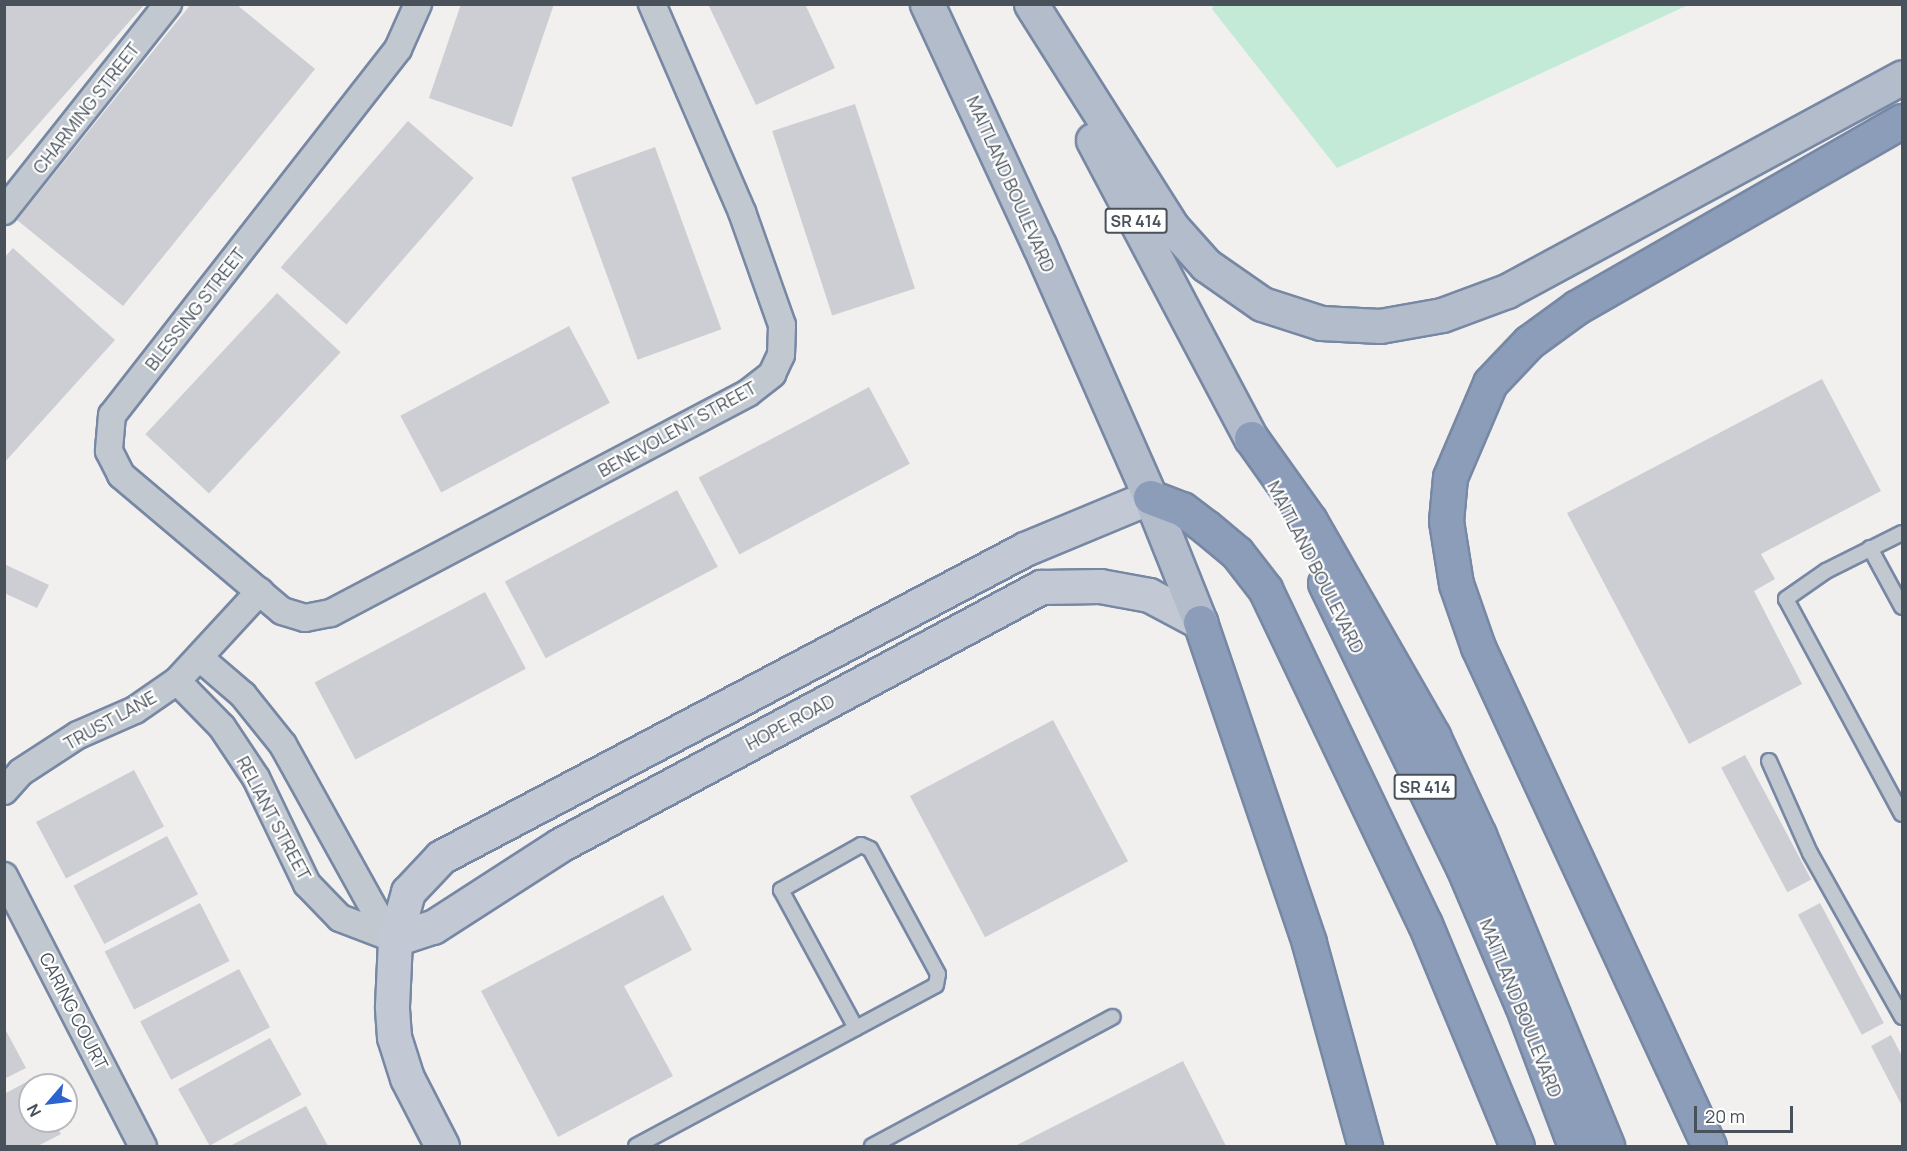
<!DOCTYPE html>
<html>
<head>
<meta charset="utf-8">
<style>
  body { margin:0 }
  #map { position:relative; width:1907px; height:1151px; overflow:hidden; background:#f1f0ef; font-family:Manrope,sans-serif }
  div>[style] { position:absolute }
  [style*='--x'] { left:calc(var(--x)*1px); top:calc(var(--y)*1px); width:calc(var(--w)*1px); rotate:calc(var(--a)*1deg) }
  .green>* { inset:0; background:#c2ead6 }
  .building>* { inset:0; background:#cdced3; transform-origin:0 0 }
  .roads { filter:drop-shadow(2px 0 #7788a4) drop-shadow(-2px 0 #7788a4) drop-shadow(0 2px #7788a4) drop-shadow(0 -2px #7788a4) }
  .service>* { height:14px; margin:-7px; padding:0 7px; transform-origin:7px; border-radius:7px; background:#c1c8d0 }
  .minor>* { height:26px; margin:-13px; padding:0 13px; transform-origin:13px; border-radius:13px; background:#c1c8d0 }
  .secondary>* { height:33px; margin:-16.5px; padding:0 16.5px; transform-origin:16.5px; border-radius:16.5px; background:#c2c9d4 }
  .primary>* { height:33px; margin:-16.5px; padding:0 16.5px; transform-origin:16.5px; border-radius:16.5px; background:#b2bccb }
  .motorway>* { height:33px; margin:-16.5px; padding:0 16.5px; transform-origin:16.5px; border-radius:16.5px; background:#8c9db9 }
  span { translate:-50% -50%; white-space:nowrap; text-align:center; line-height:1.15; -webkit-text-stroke:4.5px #fff; paint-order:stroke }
  .shield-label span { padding:2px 4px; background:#fff; border:2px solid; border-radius:4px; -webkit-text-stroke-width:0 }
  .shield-label { font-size:16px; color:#49515b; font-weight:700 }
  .street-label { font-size:18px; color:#49515b }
  .frame { position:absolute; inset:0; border:6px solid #49515b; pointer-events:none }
  .north { position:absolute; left:18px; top:1073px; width:60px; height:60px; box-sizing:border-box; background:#fff; border:2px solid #b6b9bd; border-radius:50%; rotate:242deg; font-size:16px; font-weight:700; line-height:24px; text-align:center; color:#49515b }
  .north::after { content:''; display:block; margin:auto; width:21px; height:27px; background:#2c63cf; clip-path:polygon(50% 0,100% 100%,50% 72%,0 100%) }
  .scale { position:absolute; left:1694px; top:1106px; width:99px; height:27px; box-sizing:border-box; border:3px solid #49515b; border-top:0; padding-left:8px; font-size:18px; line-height:21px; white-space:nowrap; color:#49515b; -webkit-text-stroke:4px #fff; paint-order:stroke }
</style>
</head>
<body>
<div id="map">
  <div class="green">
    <div style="clip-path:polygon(1214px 4px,1688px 4px,1688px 5px,1337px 168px,1212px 9px)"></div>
  </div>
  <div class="building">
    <div style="clip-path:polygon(4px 4px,145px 4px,4px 163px)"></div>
    <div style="clip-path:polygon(191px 4px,236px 4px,315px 69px,123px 306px,17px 220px)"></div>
    <div style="clip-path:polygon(461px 4px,554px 4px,512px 127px,429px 98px)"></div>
    <div style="clip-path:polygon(708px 4px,805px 4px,835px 68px,756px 105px)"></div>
    <div style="left:855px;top:104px;width:194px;height:87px;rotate:72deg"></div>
    <div style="left:408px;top:121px;width:87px;height:194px;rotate:41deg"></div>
    <div style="left:655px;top:147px;width:194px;height:89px;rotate:70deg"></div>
    <div style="clip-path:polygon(13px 248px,115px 340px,4px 463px,4px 258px)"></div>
    <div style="left:277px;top:293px;width:87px;height:193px;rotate:43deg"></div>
    <div style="left:569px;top:326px;width:87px;height:191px;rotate:62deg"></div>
    <div style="clip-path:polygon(1822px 379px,1881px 491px,1761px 554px,1775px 579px,1754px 591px,1802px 684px,1689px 744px,1567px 513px)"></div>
    <div style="left:869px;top:387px;width:87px;height:193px;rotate:62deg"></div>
    <div style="left:677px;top:490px;width:87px;height:195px;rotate:62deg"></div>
    <div style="clip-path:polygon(4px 564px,49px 585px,37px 608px,4px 593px)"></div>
    <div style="left:485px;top:592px;width:87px;height:193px;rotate:62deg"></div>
    <div style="left:1053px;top:720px;width:160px;height:162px;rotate:62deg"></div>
    <div style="left:1745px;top:755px;width:141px;height:27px;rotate:62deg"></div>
    <div style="left:134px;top:770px;width:64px;height:111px;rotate:62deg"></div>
    <div style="left:167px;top:836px;width:66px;height:106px;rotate:62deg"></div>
    <div style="clip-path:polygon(663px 895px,692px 950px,624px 986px,673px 1076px,558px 1137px,481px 991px)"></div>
    <div style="left:200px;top:903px;width:65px;height:107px;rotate:63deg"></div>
    <div style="left:1820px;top:903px;width:136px;height:25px;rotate:62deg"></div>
    <div style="left:239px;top:969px;width:66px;height:112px;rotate:62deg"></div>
    <div style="clip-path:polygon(4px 1027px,26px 1068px,4px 1079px)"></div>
    <div style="clip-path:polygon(1891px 1035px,1902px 1056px,1902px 1106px,1871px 1046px)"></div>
    <div style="left:270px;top:1038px;width:65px;height:105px;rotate:61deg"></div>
    <div style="clip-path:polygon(1183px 1061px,1226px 1146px,1015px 1146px)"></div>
    <div style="clip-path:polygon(32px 1079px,35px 1085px,30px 1085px,30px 1121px,54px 1121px,61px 1134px,38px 1146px,4px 1146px,4px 1094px)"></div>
    <div style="clip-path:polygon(306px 1106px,328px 1146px,230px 1146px)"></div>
  </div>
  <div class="roads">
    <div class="service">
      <div style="--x:1902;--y:533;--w:85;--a:153.4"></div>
      <div style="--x:1826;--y:571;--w:49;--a:145"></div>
      <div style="--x:1786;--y:599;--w:244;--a:61.7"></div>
      <div style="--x:1870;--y:548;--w:67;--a:61.5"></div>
      <div style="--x:1769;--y:761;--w:101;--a:66"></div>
      <div style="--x:1810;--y:853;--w:188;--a:60.7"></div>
      <div style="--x:636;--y:1146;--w:340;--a:-28.2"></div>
      <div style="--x:936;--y:985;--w:11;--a:-80"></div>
      <div style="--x:938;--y:974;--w:142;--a:-118.5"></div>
      <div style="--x:870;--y:849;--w:10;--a:-156"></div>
      <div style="--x:861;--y:845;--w:92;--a:150.6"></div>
      <div style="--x:781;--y:890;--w:157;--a:61.5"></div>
      <div style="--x:872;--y:1146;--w:273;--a:-28.2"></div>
    </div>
    <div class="minor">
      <div style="--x:418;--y:4;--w:49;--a:114"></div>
      <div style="--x:398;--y:49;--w:464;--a:128"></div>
      <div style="--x:112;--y:415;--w:36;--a:95"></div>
      <div style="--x:109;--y:451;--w:27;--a:63"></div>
      <div style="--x:121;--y:475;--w:211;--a:40.2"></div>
      <div style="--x:282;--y:611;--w:24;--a:17"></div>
      <div style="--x:305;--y:618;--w:26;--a:-11"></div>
      <div style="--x:331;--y:613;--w:471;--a:-27.8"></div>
      <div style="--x:748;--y:393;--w:31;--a:-38"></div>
      <div style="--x:772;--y:374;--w:21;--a:-65"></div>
      <div style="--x:781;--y:355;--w:30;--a:-88"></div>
      <div style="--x:782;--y:325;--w:120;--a:-109.5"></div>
      <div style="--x:742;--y:212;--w:227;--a:-113.4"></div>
      <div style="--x:4;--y:211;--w:264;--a:-51.6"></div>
      <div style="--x:200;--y:658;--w:57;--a:40.7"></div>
      <div style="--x:243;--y:695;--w:64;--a:51.3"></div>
      <div style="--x:283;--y:745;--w:215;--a:61"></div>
      <div style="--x:177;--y:681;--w:64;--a:45.6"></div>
      <div style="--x:222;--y:727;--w:61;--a:56.3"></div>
      <div style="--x:256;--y:778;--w:118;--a:64.3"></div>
      <div style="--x:307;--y:884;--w:47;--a:45.9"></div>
      <div style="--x:340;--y:918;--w:59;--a:20.9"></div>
      <div style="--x:4;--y:791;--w:25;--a:-48"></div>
      <div style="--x:21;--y:772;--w:68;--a:-33"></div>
      <div style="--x:78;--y:735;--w:62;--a:-23.7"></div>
      <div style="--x:135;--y:710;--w:51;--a:-34.6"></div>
      <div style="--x:177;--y:681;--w:122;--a:-47.3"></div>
      <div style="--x:4;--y:876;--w:304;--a:62.8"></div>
    </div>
    <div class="secondary">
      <div style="--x:395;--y:939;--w:40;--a:-18"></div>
      <div style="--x:433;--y:927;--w:151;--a:-32.8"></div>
      <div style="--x:560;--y:845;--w:546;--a:-28.21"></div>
      <div style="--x:1041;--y:587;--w:59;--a:-1"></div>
      <div style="--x:1100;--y:586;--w:50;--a:10.4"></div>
      <div style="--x:1149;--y:595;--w:58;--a:27.9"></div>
      <div style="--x:442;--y:1146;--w:76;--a:-117.2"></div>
      <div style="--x:407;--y:1078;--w:43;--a:-107.6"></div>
      <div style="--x:394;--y:1037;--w:31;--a:-94"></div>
      <div style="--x:392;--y:1006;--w:67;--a:-87.4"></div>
      <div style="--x:395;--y:939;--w:49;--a:-74.5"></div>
      <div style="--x:408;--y:892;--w:48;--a:-46.7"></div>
      <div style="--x:441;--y:857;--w:660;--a:-27.81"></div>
      <div style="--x:1025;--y:549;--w:135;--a:-22.6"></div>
    </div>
    <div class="primary">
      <div style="--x:927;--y:4;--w:266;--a:65.1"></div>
      <div style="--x:1039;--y:245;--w:275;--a:66.2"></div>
      <div style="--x:1150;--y:497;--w:135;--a:68.2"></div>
      <div style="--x:1031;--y:4;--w:264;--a:57.7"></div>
      <div style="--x:1172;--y:227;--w:51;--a:48.2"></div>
      <div style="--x:1206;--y:265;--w:68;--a:34.9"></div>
      <div style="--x:1262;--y:304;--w:62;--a:17.9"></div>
      <div style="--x:1321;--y:323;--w:59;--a:2.9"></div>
      <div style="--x:1380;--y:326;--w:63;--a:-10.1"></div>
      <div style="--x:1442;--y:315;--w:69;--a:-20.3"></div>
      <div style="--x:1507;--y:291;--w:449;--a:-28.4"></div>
      <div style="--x:1093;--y:140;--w:337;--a:62.1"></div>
    </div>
    <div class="motorway">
      <div style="--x:1251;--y:438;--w:102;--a:54.6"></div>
      <div style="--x:1310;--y:521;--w:248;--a:60.2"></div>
      <div style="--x:1433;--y:736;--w:109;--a:65.1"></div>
      <div style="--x:1479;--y:835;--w:336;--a:67.6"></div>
      <div style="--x:1150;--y:497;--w:34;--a:21"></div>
      <div style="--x:1182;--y:509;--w:30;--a:37"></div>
      <div style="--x:1206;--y:527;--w:40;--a:40"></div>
      <div style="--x:1237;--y:553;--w:46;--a:52.1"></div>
      <div style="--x:1265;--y:589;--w:371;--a:64.5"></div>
      <div style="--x:1425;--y:924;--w:240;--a:67.5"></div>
      <div style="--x:1325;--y:583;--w:316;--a:64.1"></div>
      <div style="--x:1463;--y:867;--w:150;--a:66.9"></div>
      <div style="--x:1522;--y:1005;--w:151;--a:69.4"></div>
      <div style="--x:1200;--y:622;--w:339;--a:71.2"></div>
      <div style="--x:1309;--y:943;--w:211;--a:74.6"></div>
      <div style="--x:1709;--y:1146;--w:550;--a:-114.84"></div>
      <div style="--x:1478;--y:647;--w:67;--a:-109.2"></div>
      <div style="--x:1456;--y:584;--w:64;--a:-99"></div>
      <div style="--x:1446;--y:521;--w:44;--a:-84.8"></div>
      <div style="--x:1450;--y:477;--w:102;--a:-66.9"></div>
      <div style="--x:1490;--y:383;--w:57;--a:-46.4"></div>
      <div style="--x:1529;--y:342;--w:59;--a:-36.1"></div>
      <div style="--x:1577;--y:307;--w:374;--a:-29.8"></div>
    </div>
  </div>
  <div class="shield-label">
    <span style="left:1136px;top:221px">SR 414</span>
    <span style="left:1425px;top:787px">SR 414</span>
  </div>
  <div class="street-label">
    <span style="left:86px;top:108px;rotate:-52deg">CHARMING STREET</span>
    <span style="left:1011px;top:184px;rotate:66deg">MAITLAND BOULEVARD</span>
    <span style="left:195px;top:309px;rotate:-52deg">BLESSING STREET</span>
    <span style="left:677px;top:429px;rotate:-29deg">BENEVOLENT STREET</span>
    <span style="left:1316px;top:567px;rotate:63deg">MAITLAND BOULEVARD</span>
    <span style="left:110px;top:720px;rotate:-29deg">TRUST LANE</span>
    <span style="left:790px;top:722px;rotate:-28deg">HOPE ROAD</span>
    <span style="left:274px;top:818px;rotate:62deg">RELIANT STREET</span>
    <span style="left:1521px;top:1008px;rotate:68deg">MAITLAND BOULEVARD</span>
    <span style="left:74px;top:1011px;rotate:63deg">CARING COURT</span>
  </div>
  <div class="frame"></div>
  <div class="north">N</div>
  <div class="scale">20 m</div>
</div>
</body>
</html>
